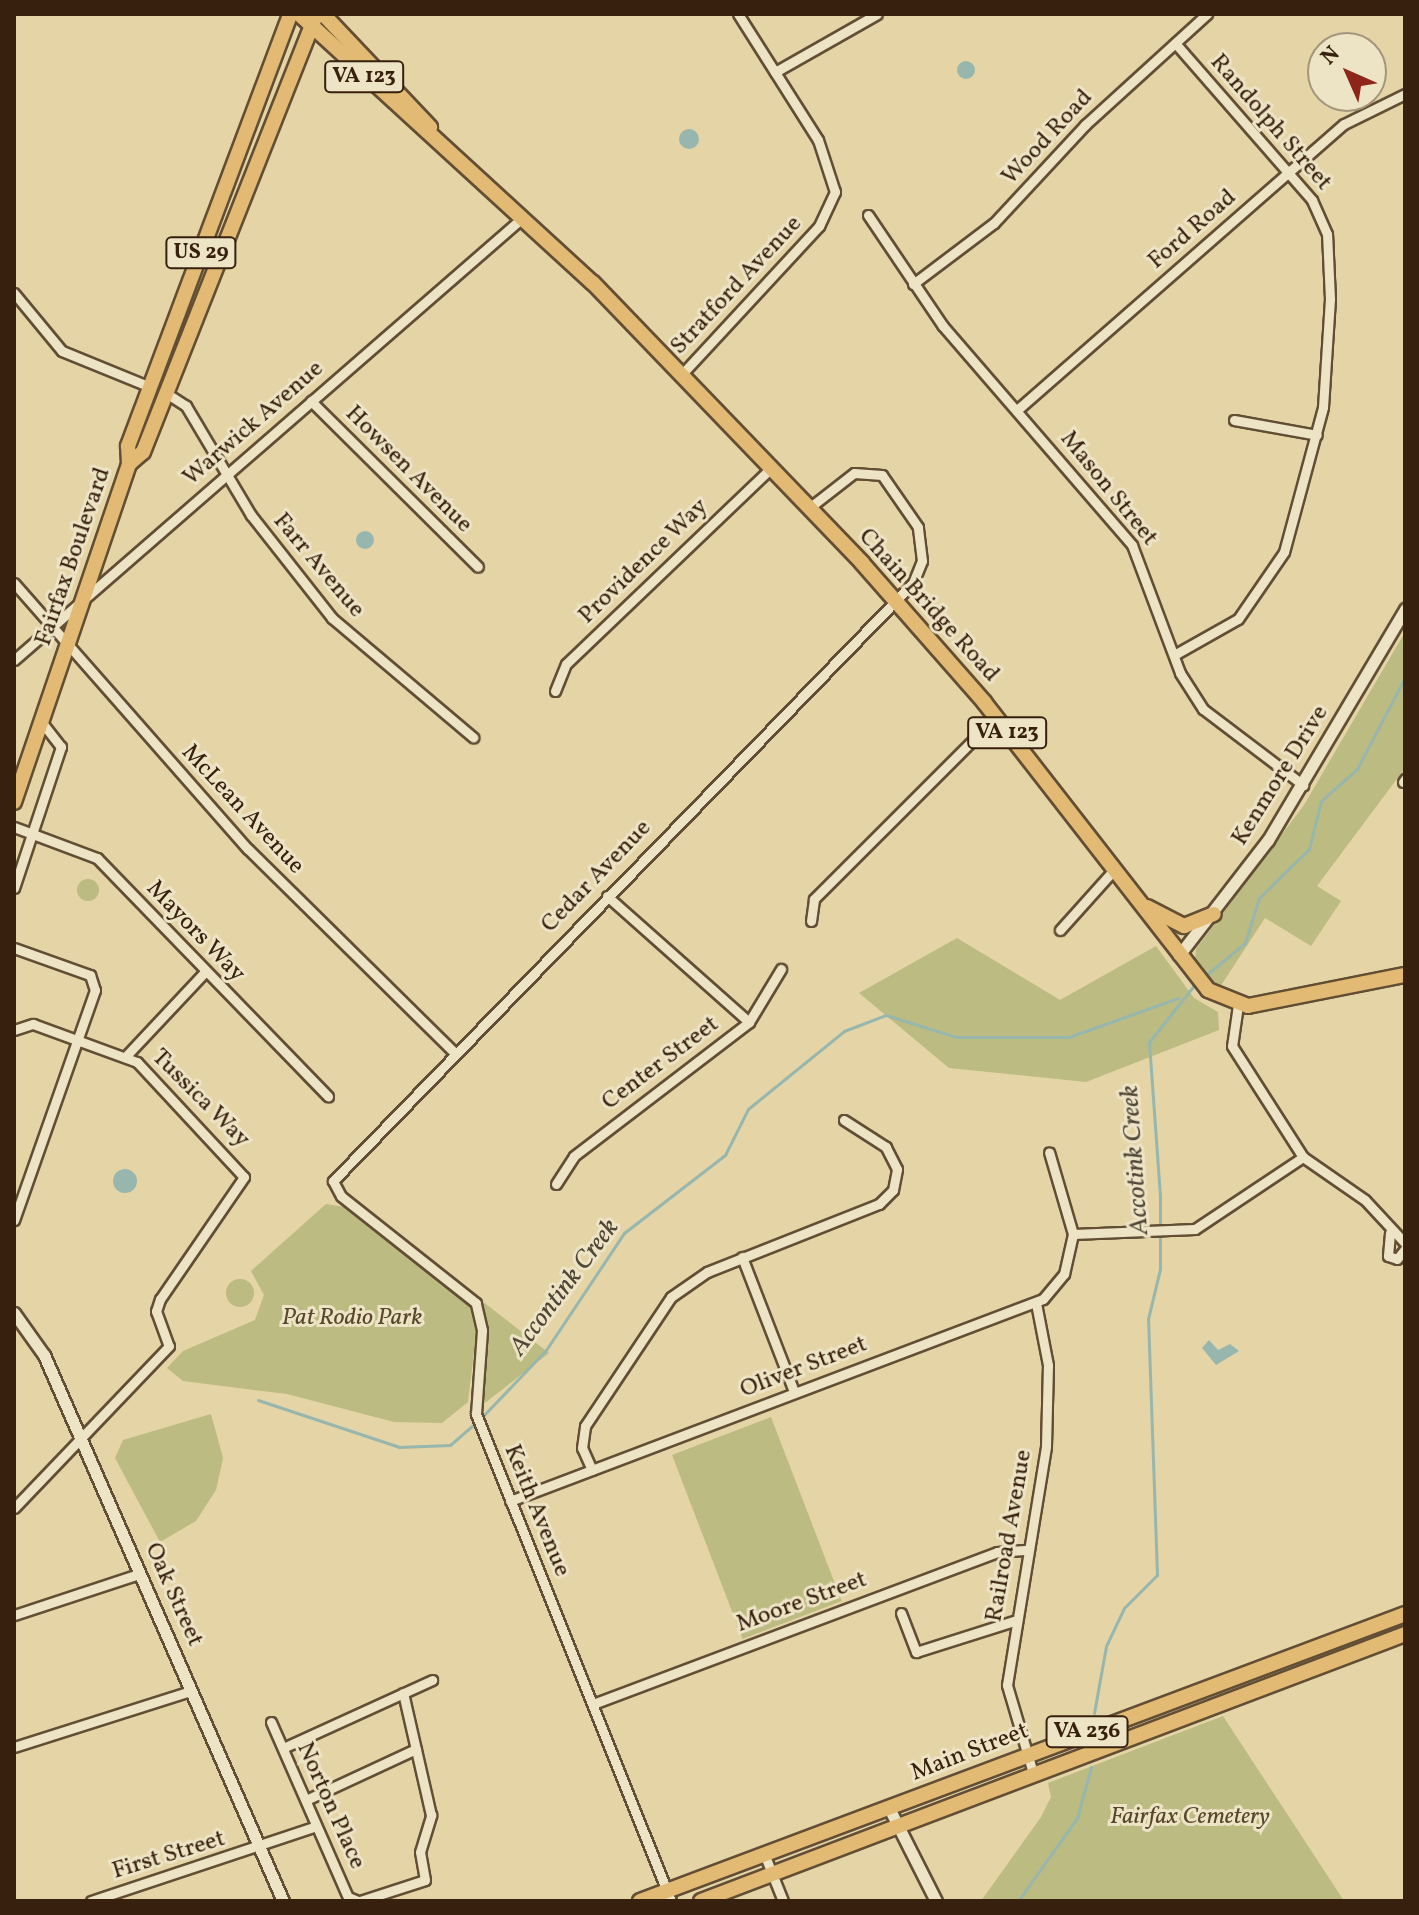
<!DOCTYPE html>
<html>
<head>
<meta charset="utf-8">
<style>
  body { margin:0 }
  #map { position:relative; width:1419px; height:1915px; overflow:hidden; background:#e4d4a6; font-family:Vollkorn,serif }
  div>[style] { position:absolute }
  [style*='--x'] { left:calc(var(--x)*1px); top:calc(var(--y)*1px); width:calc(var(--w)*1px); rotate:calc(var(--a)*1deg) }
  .green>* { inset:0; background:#bcbb81; transform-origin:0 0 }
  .round { border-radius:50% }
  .water>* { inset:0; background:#97b7ae }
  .stream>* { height:3px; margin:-1.5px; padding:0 1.5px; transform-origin:1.5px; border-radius:1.5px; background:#97b7ae }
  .roads { filter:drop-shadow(2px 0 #624e34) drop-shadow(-2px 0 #624e34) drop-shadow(0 2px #624e34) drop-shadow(0 -2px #624e34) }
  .minor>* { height:9px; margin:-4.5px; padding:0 4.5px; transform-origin:4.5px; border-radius:4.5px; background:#ede3c5 }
  .tertiary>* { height:11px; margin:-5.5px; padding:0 5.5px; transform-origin:5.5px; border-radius:5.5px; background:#ede3c5 }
  .primary>* { height:14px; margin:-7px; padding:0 7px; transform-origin:7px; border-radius:7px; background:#e2ba73 }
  span { translate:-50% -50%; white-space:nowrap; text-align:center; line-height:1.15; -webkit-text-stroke:6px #ede3c5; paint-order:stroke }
  .shield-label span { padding:2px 6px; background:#ede3c5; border:2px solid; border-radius:6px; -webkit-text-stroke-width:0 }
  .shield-label { font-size:22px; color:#37210e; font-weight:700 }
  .street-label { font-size:24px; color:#37210e }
  .park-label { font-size:24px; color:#58482b; font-style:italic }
  .water-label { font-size:26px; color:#4f4636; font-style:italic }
  .frame { position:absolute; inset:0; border:16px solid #37210e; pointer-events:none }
  .north { position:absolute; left:1307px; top:32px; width:80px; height:80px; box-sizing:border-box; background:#ede3c5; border:2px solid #a4957c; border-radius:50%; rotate:315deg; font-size:22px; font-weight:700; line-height:32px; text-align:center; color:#37210e }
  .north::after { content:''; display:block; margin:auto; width:28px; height:36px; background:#8f2418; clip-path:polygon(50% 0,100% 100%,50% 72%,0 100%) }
</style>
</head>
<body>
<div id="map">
  <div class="green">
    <div style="clip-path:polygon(1405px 632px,1405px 768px,1317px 886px,1341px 901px,1311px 946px,1265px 918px,1218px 990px,1195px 959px,1196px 949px,1304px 805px)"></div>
    <div class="round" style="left:77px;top:879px;width:22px;height:22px"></div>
    <div style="clip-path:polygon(957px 938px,1060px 1000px,1156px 946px,1194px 998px,1218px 1012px,1219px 1030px,1086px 1082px,949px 1068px,859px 993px)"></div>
    <div style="clip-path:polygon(326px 1204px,351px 1208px,470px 1305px,476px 1335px,468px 1402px,442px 1423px,394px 1422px,287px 1394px,183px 1381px,167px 1368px,183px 1351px,255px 1320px,264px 1295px,251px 1271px)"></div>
    <div class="round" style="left:226px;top:1279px;width:28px;height:28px"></div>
    <div style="clip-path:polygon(482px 1301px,549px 1353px,481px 1406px,489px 1334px)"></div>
    <div style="clip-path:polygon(211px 1414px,223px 1458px,216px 1490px,196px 1521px,160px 1542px,115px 1458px,123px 1440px)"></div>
    <div style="left:771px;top:1417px;width:197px;height:106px;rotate:69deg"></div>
    <div style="clip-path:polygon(1223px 1716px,1344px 1901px,981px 1901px,1041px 1817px,1051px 1797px,1048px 1783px)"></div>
  </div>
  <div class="water">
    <div class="round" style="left:957px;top:61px;width:18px;height:18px"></div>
    <div class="round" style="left:679px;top:129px;width:20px;height:20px"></div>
    <div class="round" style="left:356px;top:531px;width:18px;height:18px"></div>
    <div class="round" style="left:113px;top:1169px;width:24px;height:24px"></div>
    <div style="clip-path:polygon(1209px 1340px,1218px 1350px,1230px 1344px,1239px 1351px,1216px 1365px,1202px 1348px)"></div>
  </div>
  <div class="stream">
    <div style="--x:1205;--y:976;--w:52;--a:-39.5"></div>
    <div style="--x:1245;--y:943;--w:47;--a:-72.7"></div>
    <div style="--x:1259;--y:898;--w:70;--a:-44.4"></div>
    <div style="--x:1309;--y:849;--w:49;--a:-76"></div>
    <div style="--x:1321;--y:801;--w:48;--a:-41.6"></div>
    <div style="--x:1357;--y:769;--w:104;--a:-62.4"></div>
    <div style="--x:258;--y:1400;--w:149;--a:18.4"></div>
    <div style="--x:399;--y:1447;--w:51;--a:-2.2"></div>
    <div style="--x:450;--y:1445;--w:30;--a:-41"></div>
    <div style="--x:482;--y:1417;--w:93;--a:-46.3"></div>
    <div style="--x:546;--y:1350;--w:141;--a:-56.3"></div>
    <div style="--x:624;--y:1233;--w:128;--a:-37.7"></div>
    <div style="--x:725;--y:1155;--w:51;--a:-63.4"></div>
    <div style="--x:748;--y:1109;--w:124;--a:-39.1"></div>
    <div style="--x:844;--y:1031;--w:45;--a:-20.9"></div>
    <div style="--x:886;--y:1015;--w:73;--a:17.4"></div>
    <div style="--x:956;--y:1037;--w:113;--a:0"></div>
    <div style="--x:1069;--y:1037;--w:116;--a:-19.7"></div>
    <div style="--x:1094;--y:1713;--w:68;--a:-79.8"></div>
    <div style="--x:1106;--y:1646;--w:42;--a:-64.7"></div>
    <div style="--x:1124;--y:1608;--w:47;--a:-45"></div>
    <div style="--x:1157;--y:1575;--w:256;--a:-92"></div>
    <div style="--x:1148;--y:1319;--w:51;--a:-76.5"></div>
    <div style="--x:1160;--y:1269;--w:73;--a:-90"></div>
    <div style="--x:1160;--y:1196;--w:154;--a:-94.1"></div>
    <div style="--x:1149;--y:1042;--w:75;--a:-51.5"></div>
    <div style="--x:1018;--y:1901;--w:102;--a:-54.6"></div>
    <div style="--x:1077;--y:1818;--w:53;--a:-74.6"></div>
  </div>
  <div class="roads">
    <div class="minor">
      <div style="--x:775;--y:72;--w:117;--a:-29.6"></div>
      <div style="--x:868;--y:215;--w:134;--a:56"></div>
      <div style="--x:943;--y:326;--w:289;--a:49.2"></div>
      <div style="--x:1132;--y:545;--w:137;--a:69.4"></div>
      <div style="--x:1180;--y:673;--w:43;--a:57.4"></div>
      <div style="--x:1203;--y:709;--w:126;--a:37.2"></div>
      <div style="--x:913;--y:284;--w:101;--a:-37"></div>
      <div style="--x:994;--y:223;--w:134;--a:-47.1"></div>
      <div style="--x:1085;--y:125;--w:165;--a:-42.3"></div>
      <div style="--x:14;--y:293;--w:75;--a:50.4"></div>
      <div style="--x:62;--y:351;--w:95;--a:22.2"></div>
      <div style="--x:682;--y:374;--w:202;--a:-47.2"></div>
      <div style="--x:819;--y:226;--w:38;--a:-65"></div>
      <div style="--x:835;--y:192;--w:55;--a:-108.1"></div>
      <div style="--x:818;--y:140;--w:149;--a:-122.4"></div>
      <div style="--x:166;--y:393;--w:24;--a:33"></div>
      <div style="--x:186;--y:406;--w:127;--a:59.2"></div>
      <div style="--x:251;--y:515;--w:131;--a:51.8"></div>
      <div style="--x:332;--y:618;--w:185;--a:40.2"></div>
      <div style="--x:311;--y:401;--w:235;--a:44.8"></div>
      <div style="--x:1017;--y:410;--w:434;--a:-41.2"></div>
      <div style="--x:1344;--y:124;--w:68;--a:-26.2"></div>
      <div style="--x:1234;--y:420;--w:84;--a:10.2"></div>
      <div style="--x:14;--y:583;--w:354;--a:48.7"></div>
      <div style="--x:248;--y:849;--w:289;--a:44.6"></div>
      <div style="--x:1174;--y:655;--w:73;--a:-29.4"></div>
      <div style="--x:1238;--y:619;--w:81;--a:-55.5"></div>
      <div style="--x:1284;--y:552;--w:150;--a:-74.9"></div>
      <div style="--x:1323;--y:407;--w:108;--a:-86.3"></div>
      <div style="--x:1330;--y:299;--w:65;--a:-92.6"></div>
      <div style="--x:1327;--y:234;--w:37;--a:-114"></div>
      <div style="--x:1312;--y:200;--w:208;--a:-131.1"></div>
      <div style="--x:14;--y:660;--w:672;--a:-41.02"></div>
      <div style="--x:555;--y:691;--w:29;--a:-68"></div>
      <div style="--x:566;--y:664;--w:284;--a:-43.7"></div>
      <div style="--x:1403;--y:782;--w:4;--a:-56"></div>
      <div style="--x:14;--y:827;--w:89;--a:20.5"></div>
      <div style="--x:97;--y:858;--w:332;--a:45.9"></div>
      <div style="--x:14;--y:888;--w:149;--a:-71.6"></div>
      <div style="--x:61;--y:747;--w:33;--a:-128"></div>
      <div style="--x:607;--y:896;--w:190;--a:41.6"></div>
      <div style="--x:811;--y:921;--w:22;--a:-82"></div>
      <div style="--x:814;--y:899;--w:257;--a:-45"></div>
      <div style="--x:1060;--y:930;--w:79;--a:-48.1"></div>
      <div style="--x:14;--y:948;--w:81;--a:19.6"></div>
      <div style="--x:90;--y:975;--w:16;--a:72"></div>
      <div style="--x:95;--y:990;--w:244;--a:109.4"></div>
      <div style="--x:1238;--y:1005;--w:41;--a:98.3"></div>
      <div style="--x:1232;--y:1046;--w:132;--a:57.4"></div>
      <div style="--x:1303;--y:1157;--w:75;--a:34.7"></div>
      <div style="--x:1365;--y:1200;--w:59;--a:47.1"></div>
      <div style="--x:14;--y:1030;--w:20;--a:-18"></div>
      <div style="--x:33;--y:1024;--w:111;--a:20.1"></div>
      <div style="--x:137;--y:1062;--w:157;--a:47.1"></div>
      <div style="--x:244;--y:1177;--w:148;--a:124.5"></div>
      <div style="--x:160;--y:1299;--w:13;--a:108"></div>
      <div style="--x:156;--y:1311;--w:37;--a:70"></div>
      <div style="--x:169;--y:1346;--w:224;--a:133.7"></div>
      <div style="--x:126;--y:1056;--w:114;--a:-46.8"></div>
      <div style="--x:556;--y:1184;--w:33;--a:-57"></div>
      <div style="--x:574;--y:1156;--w:220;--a:-37.4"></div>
      <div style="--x:749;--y:1022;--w:62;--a:-58.9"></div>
      <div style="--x:1390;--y:1233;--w:23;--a:95"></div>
      <div style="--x:1388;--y:1256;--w:9;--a:18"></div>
      <div style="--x:1397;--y:1259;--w:13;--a:-51"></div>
      <div style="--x:1073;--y:1234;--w:122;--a:-2.3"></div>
      <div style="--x:1195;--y:1229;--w:130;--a:-33.7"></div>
      <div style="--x:742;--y:1257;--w:145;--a:68.9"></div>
      <div style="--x:592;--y:1470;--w:24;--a:-114"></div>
      <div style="--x:582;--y:1448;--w:22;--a:-82"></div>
      <div style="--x:585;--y:1426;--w:155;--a:-56.3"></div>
      <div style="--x:671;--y:1297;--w:44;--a:-34.8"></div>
      <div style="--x:707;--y:1272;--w:185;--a:-21.6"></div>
      <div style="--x:879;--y:1204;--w:20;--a:-45"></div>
      <div style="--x:893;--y:1190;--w:21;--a:-79"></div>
      <div style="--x:897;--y:1169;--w:25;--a:-117"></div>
      <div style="--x:886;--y:1147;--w:50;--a:-147.3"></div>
      <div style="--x:510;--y:1501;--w:570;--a:-20.76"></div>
      <div style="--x:1043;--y:1299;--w:33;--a:-50"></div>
      <div style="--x:1064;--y:1274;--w:41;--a:-77.3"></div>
      <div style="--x:1073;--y:1234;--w:85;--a:-106.3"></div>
      <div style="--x:901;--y:1613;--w:42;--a:69"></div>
      <div style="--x:916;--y:1652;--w:103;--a:-17.6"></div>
      <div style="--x:14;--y:1615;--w:132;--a:-18.2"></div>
      <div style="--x:593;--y:1704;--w:432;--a:-20.6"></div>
      <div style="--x:997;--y:1552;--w:31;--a:-4"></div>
      <div style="--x:271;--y:1722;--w:191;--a:66.3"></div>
      <div style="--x:348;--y:1897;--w:11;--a:22"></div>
      <div style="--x:14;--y:1747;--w:186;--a:-17.6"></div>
      <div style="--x:283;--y:1748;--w:164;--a:-24.5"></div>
      <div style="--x:1033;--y:1773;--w:92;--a:-106.5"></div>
      <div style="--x:1007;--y:1685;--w:242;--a:-80.7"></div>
      <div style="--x:1046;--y:1446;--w:81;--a:-88.6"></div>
      <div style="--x:1048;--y:1365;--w:63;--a:-101"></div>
      <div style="--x:306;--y:1800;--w:121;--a:-24.9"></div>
      <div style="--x:765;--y:1856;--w:48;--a:68.2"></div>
      <div style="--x:91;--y:1901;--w:237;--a:-18.4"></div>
      <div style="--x:360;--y:1901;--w:68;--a:-17.9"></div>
      <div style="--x:425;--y:1880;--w:28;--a:-100"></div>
      <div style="--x:420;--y:1852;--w:39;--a:-73"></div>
      <div style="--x:431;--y:1815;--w:125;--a:-102.9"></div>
      <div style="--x:671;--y:1901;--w:525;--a:-111.82"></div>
      <div style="--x:476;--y:1414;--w:84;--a:-85.9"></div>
      <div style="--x:482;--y:1330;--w:28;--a:-103"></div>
      <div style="--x:476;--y:1303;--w:172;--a:-141.6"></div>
      <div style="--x:341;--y:1196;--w:17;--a:-118"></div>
      <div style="--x:333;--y:1181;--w:833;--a:-45.88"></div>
      <div style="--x:913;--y:583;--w:24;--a:-68"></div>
      <div style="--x:922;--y:561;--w:34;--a:-97"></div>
      <div style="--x:918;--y:527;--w:63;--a:-124.7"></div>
      <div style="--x:882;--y:475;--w:28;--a:-176"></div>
      <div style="--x:854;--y:473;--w:57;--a:142.1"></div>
    </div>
    <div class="tertiary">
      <div style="--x:1179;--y:955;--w:145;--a:-52.3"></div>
      <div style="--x:1268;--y:840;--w:269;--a:-59.3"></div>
      <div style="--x:14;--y:1313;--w:52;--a:54.5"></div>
      <div style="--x:44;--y:1355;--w:596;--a:66.36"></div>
      <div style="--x:889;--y:1808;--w:104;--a:63.2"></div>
    </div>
    <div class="primary">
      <div style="--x:299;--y:14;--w:398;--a:42.5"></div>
      <div style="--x:593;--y:283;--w:388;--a:46.1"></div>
      <div style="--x:862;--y:563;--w:185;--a:48.7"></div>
      <div style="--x:984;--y:702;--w:365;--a:52.1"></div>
      <div style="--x:1208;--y:990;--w:43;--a:21.8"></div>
      <div style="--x:1248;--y:1006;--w:160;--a:-11.2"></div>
      <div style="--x:323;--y:14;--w:156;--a:46.6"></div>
      <div style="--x:129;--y:464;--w:18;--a:-41"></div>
      <div style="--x:143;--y:452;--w:471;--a:-68.4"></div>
      <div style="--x:14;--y:802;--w:357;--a:-71.2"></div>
      <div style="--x:129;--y:464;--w:18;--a:-93"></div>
      <div style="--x:128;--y:446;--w:461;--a:-69.4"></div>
      <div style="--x:1147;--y:907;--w:42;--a:27.2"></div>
      <div style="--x:1184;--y:926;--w:32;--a:-22"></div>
      <div style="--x:640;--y:1901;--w:817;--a:-20.56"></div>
      <div style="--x:701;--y:1901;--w:753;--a:-20.77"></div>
    </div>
  </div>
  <div class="shield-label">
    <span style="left:364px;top:77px">VA 123</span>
    <span style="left:201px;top:253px">US 29</span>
    <span style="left:1007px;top:733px">VA 123</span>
    <span style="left:1087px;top:1732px">VA 236</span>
  </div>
  <div class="street-label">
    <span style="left:1270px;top:123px;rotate:49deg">Randolph Street</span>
    <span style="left:1048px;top:138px;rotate:-47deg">Wood Road</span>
    <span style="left:1193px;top:230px;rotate:-41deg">Ford Road</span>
    <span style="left:737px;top:286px;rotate:-47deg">Stratford Avenue</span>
    <span style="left:254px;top:424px;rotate:-41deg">Warwick Avenue</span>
    <span style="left:408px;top:470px;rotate:45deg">Howsen Avenue</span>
    <span style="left:1108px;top:489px;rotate:51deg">Mason Street</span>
    <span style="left:74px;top:557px;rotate:-71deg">Fairfax Boulevard</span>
    <span style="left:644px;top:562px;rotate:-44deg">Providence Way</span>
    <span style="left:318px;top:566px;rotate:50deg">Farr Avenue</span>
    <span style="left:928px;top:606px;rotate:48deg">Chain Bridge Road</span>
    <span style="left:1281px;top:776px;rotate:-58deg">Kenmore Drive</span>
    <span style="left:242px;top:810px;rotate:47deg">McLean Avenue</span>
    <span style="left:597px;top:877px;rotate:-46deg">Cedar Avenue</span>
    <span style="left:195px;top:932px;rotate:46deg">Mayors Way</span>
    <span style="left:661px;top:1064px;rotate:-37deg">Center Street</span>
    <span style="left:200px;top:1099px;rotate:45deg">Tussica Way</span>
    <span style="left:804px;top:1368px;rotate:-21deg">Oliver Street</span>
    <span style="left:536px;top:1511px;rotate:68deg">Keith Avenue</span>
    <span style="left:1010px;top:1536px;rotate:-80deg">Railroad Avenue</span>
    <span style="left:173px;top:1595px;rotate:66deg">Oak Street</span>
    <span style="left:802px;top:1603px;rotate:-20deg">Moore Street</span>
    <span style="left:970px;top:1753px;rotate:-21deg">Main Street</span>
    <span style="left:330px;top:1806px;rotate:66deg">Norton Place</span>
    <span style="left:169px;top:1856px;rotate:-17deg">First Street</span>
  </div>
  <div class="park-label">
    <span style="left:352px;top:1319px">Pat Rodio Park</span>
    <span style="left:1190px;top:1818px">Fairfax Cemetery</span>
  </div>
  <div class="water-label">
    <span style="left:1136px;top:1160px;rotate:-94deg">Accotink Creek</span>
    <span style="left:565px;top:1288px;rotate:-53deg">Accontink Creek</span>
  </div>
  <div class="frame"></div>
  <div class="north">N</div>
</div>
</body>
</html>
